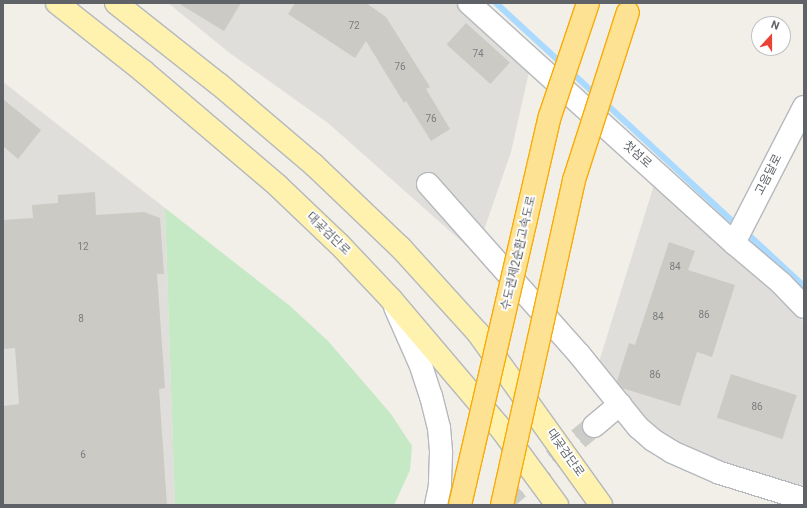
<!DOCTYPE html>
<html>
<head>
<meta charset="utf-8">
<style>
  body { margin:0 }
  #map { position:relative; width:807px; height:508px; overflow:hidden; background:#f1efe8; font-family:Roboto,"Noto Sans KR",sans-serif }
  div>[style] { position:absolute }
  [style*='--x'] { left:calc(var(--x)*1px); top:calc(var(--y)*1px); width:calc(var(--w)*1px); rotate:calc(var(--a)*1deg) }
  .industrial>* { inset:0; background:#e0deda }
  .green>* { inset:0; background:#c5e8c5 }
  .stream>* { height:6px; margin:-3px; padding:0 3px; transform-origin:3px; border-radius:3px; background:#aadaff }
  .building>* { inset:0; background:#cccac5; transform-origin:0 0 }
  .minor-tunnel>* { height:22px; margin-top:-11px; transform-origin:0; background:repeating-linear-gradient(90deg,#ccccc8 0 22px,transparent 0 33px) }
  .roads { filter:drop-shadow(1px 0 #b5b8bc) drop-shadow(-1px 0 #b5b8bc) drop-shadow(0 1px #b5b8bc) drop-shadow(0 -1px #b5b8bc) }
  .minor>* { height:22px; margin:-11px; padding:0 11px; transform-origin:11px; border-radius:11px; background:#fff }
  .major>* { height:22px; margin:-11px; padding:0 11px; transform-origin:11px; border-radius:11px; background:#fff2af }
  .bridges { filter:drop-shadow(1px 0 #f9ab00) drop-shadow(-1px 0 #f9ab00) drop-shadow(0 1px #f9ab00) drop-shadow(0 -1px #f9ab00) }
  .highway-bridge>* { height:22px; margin:-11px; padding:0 11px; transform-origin:11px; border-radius:11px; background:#fde293 }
  span { translate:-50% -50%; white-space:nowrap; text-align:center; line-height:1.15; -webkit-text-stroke:3.5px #fff; paint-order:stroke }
  .number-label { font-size:10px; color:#7a7d7f }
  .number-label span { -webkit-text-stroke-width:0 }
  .street-label { font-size:12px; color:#5f6368 }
  .frame { position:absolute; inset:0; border:4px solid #5f6368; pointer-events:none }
  .north { position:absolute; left:751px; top:16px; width:40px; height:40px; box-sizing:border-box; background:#fff; border:1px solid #bfc1c3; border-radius:50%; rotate:21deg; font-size:11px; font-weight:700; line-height:16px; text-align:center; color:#5f6368 }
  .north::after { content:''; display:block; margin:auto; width:14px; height:18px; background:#ea4335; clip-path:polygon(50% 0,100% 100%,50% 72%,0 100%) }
</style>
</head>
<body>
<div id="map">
  <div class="industrial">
    <div style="clip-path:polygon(168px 3px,455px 3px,529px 72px,511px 152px,484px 230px,469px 248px,328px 123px,231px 54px)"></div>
    <div style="clip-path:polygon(3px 82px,165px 208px,175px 505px,3px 505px)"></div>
    <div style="clip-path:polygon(654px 185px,792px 306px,804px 323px,804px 484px,792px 485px,764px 478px,676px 445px,642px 419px,598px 365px)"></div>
  </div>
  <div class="green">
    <div style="clip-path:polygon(165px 208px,290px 306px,328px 341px,391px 414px,412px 446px,410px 470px,394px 505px,175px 505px)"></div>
  </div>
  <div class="stream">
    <div style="--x:496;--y:3;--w:90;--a:42.7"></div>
    <div style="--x:569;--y:70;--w:37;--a:43"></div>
    <div style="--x:603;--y:101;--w:176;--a:42.9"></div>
    <div style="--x:751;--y:237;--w:72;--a:42.8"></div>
  </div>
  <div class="building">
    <div style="clip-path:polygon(178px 3px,241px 3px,224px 31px)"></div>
    <div style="clip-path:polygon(295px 3px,366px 3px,386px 17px,430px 87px,426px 89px,450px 129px,431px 141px,406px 101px,404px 103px,366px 41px,355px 58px,288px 14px)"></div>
    <div style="left:466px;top:23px;width:59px;height:29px;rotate:42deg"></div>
    <div style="clip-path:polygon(3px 99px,41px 130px,18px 159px,3px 146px)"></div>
    <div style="clip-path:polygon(95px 192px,96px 215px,144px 212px,160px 218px,164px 274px,157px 274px,165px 388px,159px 389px,167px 505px,3px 505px,3px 406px,19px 404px,15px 348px,3px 349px,3px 220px,33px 218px,32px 205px,58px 203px,58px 195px)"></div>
    <div style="clip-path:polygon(669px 242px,695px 251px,688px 270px,735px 285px,712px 357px,697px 352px,680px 406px,622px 388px,617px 381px,629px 343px,635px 345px)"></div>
    <div style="left:731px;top:374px;width:69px;height:46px;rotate:18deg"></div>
  </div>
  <div class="minor-tunnel">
    <div style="--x:502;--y:502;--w:119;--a:-39.6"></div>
  </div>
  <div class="roads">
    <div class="minor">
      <div style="--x:469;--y:3;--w:358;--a:42.2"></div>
      <div style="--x:734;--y:243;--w:62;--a:40.4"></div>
      <div style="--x:781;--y:283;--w:33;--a:46"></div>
      <div style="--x:428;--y:184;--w:227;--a:48.4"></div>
      <div style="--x:579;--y:354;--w:94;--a:51.1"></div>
      <div style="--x:638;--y:427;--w:20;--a:41"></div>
      <div style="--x:653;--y:440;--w:22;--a:32"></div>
      <div style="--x:672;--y:452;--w:52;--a:23.6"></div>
      <div style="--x:720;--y:473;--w:88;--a:17.2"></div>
      <div style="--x:734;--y:243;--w:153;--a:-62.8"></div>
      <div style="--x:395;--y:307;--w:64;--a:66.2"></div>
      <div style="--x:421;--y:366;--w:32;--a:72"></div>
      <div style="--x:431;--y:396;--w:33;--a:76"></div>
      <div style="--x:439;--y:428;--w:25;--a:85"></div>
      <div style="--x:441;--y:453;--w:33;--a:92"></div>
      <div style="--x:440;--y:486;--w:19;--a:102"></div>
      <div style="--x:594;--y:426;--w:34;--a:-40"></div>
    </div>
    <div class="major">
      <div style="--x:57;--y:3;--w:110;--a:38.3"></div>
      <div style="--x:143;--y:71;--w:177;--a:40.4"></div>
      <div style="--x:278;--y:186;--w:84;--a:43.6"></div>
      <div style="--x:339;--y:244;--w:76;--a:46.6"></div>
      <div style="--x:391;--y:299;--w:172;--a:49.7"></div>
      <div style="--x:502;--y:430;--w:93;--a:53.7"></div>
      <div style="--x:116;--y:3;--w:132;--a:38.3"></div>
      <div style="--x:220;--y:85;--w:123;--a:40.4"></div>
      <div style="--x:314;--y:165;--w:120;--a:43.7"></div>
      <div style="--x:401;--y:248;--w:115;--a:47.8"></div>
      <div style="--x:478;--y:333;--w:211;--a:54.4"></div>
    </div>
  </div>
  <div class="bridges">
    <div class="highway-bridge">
      <div style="--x:460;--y:505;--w:399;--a:-77"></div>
      <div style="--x:550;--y:116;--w:119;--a:-71.4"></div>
      <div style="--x:502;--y:505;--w:333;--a:-77.5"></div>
      <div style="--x:574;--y:180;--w:176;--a:-72.2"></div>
    </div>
  </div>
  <div class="number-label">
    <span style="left:354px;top:26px">72</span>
    <span style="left:478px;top:54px">74</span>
    <span style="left:400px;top:67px">76</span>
    <span style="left:431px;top:119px">76</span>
    <span style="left:83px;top:247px">12</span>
    <span style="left:675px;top:267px">84</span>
    <span style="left:704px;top:315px">86</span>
    <span style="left:658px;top:317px">84</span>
    <span style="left:81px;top:319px">8</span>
    <span style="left:655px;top:375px">86</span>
    <span style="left:757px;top:407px">86</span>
    <span style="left:83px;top:455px">6</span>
  </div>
  <div class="street-label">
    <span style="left:637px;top:155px;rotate:42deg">첫섬로</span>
    <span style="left:769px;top:175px;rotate:-63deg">고음달로</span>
    <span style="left:328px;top:234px;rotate:44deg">대곶검단로</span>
    <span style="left:519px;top:253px;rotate:-77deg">수도권제2순환고속도로</span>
    <span style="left:565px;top:453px;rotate:55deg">대곶검단로</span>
  </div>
  <div class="frame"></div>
  <div class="north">N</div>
</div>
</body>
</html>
